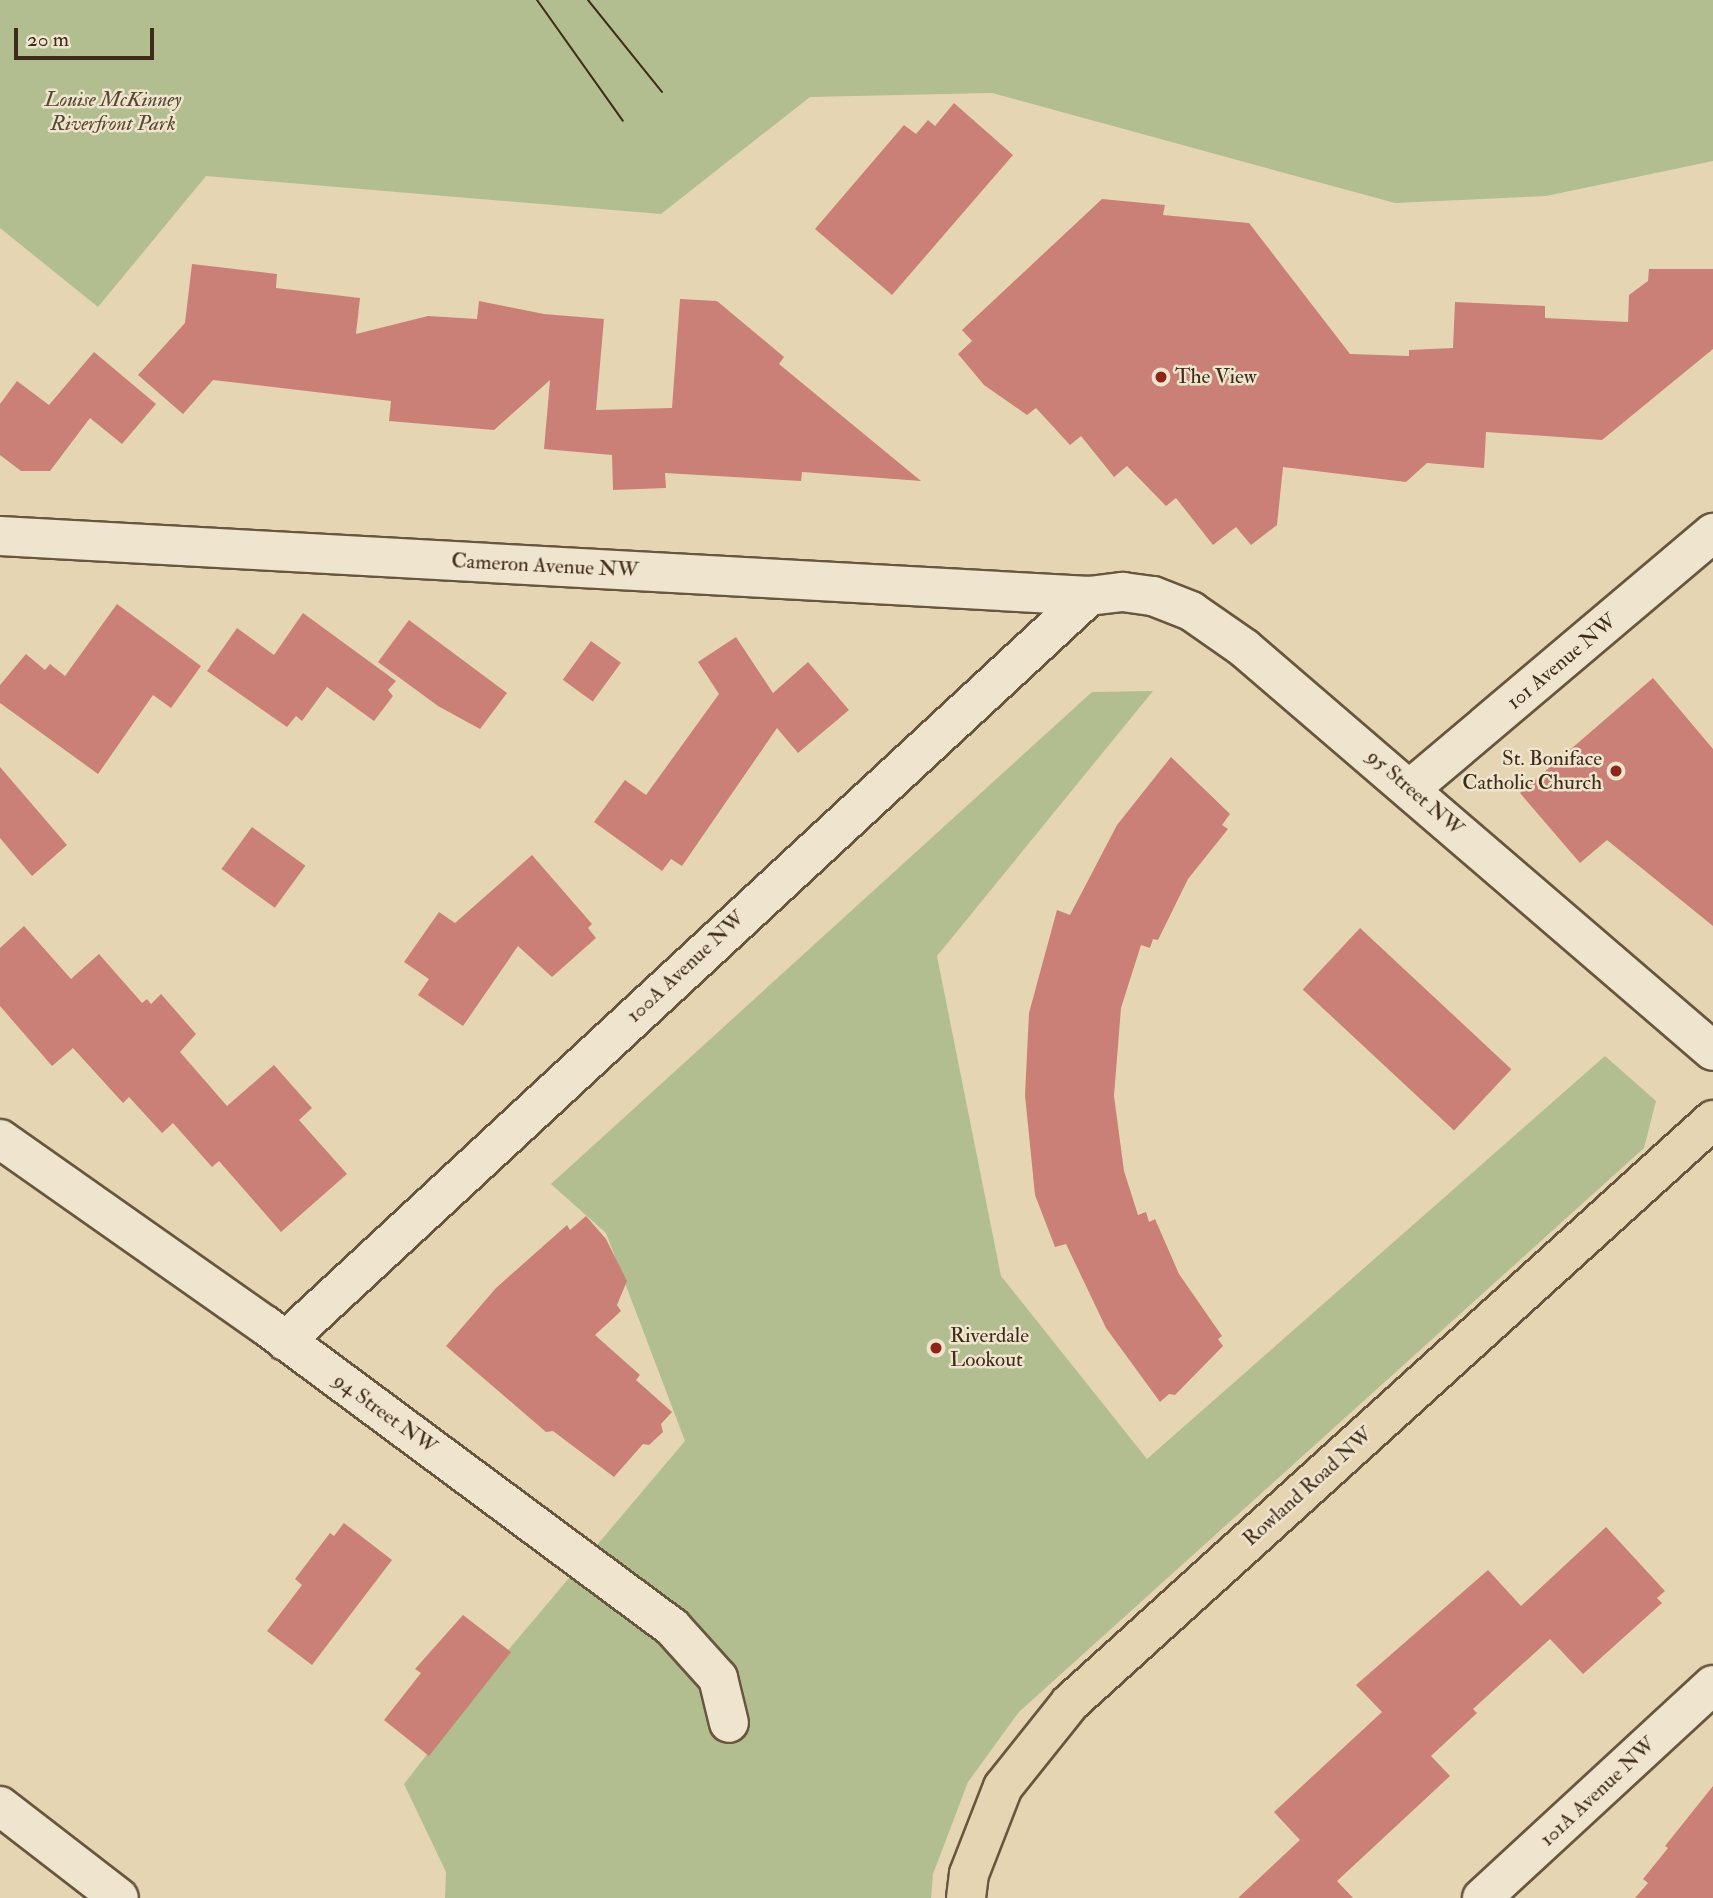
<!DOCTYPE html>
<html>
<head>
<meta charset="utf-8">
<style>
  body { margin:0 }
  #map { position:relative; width:1713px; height:1898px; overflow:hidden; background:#e6d5b3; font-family:"IM FELL Double Pica",serif }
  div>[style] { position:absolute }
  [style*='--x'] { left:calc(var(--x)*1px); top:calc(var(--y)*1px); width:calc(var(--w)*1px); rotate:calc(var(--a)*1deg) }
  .green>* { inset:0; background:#b2be8f }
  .building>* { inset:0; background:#ca8076; transform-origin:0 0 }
  .roads { filter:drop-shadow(2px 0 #69563e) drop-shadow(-2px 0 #69563e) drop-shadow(0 2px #69563e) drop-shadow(0 -2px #69563e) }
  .minor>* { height:38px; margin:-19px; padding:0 19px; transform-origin:19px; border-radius:19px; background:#efe4ce }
  .major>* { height:38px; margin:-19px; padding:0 19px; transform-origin:19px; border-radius:19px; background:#e6d5b3 }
  .tram>* { height:2px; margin:-1px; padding:0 1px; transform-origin:1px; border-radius:1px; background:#3f2b17 }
  .dots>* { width:19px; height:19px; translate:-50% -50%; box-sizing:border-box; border:4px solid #efe4ce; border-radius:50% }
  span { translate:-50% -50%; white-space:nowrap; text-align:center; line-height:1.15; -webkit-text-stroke:5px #efe4ce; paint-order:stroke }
  .park-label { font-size:21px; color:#56482f; font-style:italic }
  .poi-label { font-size:21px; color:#3f2b17 }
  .left { translate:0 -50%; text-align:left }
  .right { translate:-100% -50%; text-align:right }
  .street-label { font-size:21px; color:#3f2b17 }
  .scale { position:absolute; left:14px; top:28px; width:140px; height:32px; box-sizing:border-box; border:4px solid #3f2b17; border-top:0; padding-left:9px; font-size:21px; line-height:24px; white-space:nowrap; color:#3f2b17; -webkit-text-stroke:5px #efe4ce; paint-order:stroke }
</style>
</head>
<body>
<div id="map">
  <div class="green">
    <div style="clip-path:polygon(0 0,1713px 0,1713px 161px,1546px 196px,1395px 203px,992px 93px,810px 97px,661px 214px,206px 176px,98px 307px,0 228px)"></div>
    <div style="clip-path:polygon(1153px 691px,937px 956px,1001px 1276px,1147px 1459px,1605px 1056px,1656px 1101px,1644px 1148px,1019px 1712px,968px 1782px,933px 1874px,931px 1898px,445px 1898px,446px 1872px,404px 1784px,504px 1655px,685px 1441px,606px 1233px,551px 1184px,1092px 692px)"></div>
  </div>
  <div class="building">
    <div style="clip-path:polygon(954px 103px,1013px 155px,892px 295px,815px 229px,904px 125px,916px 134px,928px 120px,935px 126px)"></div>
    <div style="clip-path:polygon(1102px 199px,1165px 205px,1163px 215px,1249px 223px,1350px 354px,1409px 356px,1409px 350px,1453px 348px,1455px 302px,1545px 306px,1545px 318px,1628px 322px,1629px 295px,1648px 281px,1649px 269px,1713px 269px,1713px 349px,1602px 440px,1486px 432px,1484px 468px,1427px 463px,1406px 482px,1283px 467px,1277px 525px,1251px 545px,1236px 527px,1213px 545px,1176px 498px,1166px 506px,1127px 466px,1114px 477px,1081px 436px,1070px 445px,1036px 408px,1027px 415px,984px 385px,958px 354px,972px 341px,962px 330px)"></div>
    <div style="clip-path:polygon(192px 264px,277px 274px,276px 288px,360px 298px,356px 334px,428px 316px,477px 319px,479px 301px,544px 314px,604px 319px,596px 410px,672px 408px,680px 299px,717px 301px,784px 357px,779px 364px,921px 481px,802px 472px,801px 481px,665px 473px,666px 488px,613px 490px,612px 455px,544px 449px,550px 380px,494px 430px,389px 421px,391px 401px,213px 380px,183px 414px,138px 375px,185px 323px)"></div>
    <div style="clip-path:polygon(94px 352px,156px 404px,122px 444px,90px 418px,50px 471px,21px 471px,0 455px,0 404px,17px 381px,49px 405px)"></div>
    <div style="clip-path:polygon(117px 604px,201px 666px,171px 708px,153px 695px,98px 774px,0 703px,0 685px,26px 654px,45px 670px,50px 664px,65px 676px)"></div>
    <div style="clip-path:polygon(303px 613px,396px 681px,388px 690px,393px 696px,374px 721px,327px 687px,302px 721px,296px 716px,287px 727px,207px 671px,237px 628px,274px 655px)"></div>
    <div style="clip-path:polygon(409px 620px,507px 693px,480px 729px,438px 706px,378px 662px)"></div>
    <div style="clip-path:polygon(736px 637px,773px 693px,808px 662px,849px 710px,798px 753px,777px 728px,682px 866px,671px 859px,662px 871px,594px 822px,625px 780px,646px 795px,719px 694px,698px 662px)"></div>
    <div style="left:591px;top:641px;width:37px;height:48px;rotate:36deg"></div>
    <div style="clip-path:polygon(1653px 678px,1713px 749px,1713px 926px,1607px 840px,1580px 863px,1520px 793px)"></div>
    <div style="clip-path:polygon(1171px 757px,1230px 814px,1222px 825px,1228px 829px,1188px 879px,1158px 940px,1153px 939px,1150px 948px,1141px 945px,1121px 1008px,1114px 1096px,1124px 1171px,1138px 1215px,1146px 1212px,1149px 1222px,1155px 1219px,1179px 1274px,1222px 1336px,1218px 1339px,1223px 1346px,1175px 1395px,1169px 1394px,1160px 1402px,1106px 1328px,1066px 1244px,1055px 1247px,1035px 1195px,1025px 1095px,1029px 1013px,1057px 910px,1070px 915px,1117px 825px)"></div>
    <div style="clip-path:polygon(0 767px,67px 845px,32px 876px,0 838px)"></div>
    <div style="left:252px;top:827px;width:66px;height:52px;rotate:36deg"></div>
    <div style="clip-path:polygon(532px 855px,592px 924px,588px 928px,596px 938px,552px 977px,518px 946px,463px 1026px,418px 995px,429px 979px,404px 962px,439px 912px,455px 923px)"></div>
    <div style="clip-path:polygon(24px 926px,71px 979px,99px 954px,142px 1003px,147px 999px,151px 1004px,161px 994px,196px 1034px,180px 1052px,227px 1106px,274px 1065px,312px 1108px,299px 1120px,347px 1174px,281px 1232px,219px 1161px,212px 1167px,173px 1123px,162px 1133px,129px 1097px,123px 1103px,73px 1048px,52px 1066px,0 1006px,0 948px)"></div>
    <div style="left:1360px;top:928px;width:207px;height:84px;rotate:43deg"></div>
    <div style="clip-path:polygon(586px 1216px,606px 1239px,627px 1281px,617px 1305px,621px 1311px,595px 1335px,640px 1375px,636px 1380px,672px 1412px,661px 1424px,663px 1432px,649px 1445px,643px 1444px,614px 1477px,553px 1431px,546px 1432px,446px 1346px,496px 1288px,567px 1225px,570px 1230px)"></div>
    <div style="clip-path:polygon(344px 1523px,392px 1560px,312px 1665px,267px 1631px,302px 1585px,295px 1579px,330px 1533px,334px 1536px)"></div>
    <div style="clip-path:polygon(1606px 1527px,1665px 1591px,1657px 1598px,1662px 1603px,1583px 1674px,1550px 1639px,1473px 1709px,1477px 1713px,1431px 1756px,1450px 1776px,1337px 1881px,1353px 1898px,1238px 1898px,1300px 1840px,1274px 1812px,1382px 1712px,1356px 1685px,1488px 1570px,1521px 1606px)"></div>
    <div style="clip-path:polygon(463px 1615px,511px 1652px,429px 1756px,384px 1720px,421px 1673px,415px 1669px)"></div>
    <div style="clip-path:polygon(1713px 1786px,1713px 1898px,1635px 1898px,1648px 1883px,1643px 1879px,1668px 1848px,1665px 1846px)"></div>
  </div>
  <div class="roads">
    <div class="minor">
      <div style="--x:0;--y:536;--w:1091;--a:3.15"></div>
      <div style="--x:1089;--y:596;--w:34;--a:-7"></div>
      <div style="--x:1123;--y:592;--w:30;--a:8"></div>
      <div style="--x:1153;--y:596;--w:41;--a:21.5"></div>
      <div style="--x:1191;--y:611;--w:65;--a:34.9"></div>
      <div style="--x:1244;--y:648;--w:618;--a:40.67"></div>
      <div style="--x:1410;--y:789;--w:397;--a:-40.2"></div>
      <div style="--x:0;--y:1139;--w:324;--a:35.1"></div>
      <div style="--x:265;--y:1325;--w:507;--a:36.58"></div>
      <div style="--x:672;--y:1627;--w:69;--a:48"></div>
      <div style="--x:718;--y:1678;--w:46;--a:76.3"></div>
      <div style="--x:285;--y:1341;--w:1096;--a:-42.82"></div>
      <div style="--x:0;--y:1806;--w:150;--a:37.7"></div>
      <div style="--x:1482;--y:1898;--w:314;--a:-42.7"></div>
    </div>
    <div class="major">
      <div style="--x:966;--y:1898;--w:24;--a:-83"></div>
      <div style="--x:969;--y:1874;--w:93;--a:-68.7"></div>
      <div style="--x:1003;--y:1787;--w:107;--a:-51.4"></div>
      <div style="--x:1070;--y:1703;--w:868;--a:-42.2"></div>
    </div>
  </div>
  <div class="tram">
    <div style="--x:537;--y:0;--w:148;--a:54.6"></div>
    <div style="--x:588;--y:0;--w:118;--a:51.2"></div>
  </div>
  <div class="dots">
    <div style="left:1161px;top:377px;background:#8f2418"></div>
    <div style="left:1616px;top:771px;background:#8f2418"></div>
    <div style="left:936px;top:1348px;background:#8f2418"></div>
  </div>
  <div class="park-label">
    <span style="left:113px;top:112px">Louise McKinney<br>Riverfront Park</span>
  </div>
  <div class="poi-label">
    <span class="left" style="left:1175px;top:377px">The View</span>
    <span class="right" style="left:1602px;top:771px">St. Boniface<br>Catholic Church</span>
    <span class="left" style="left:950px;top:1348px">Riverdale<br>Lookout</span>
  </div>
  <div class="street-label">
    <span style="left:545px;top:566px;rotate:3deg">Cameron Avenue NW</span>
    <span style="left:1562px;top:662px;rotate:-40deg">101 Avenue NW</span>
    <span style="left:1415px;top:793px;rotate:41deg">95 Street NW</span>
    <span style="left:686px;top:967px;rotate:-43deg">100A Avenue NW</span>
    <span style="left:385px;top:1414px;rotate:36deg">94 Street NW</span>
    <span style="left:1308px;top:1487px;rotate:-42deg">Rowland Road NW</span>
    <span style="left:1598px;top:1792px;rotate:-43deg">101A Avenue NW</span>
  </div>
  <div class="scale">20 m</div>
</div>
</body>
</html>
